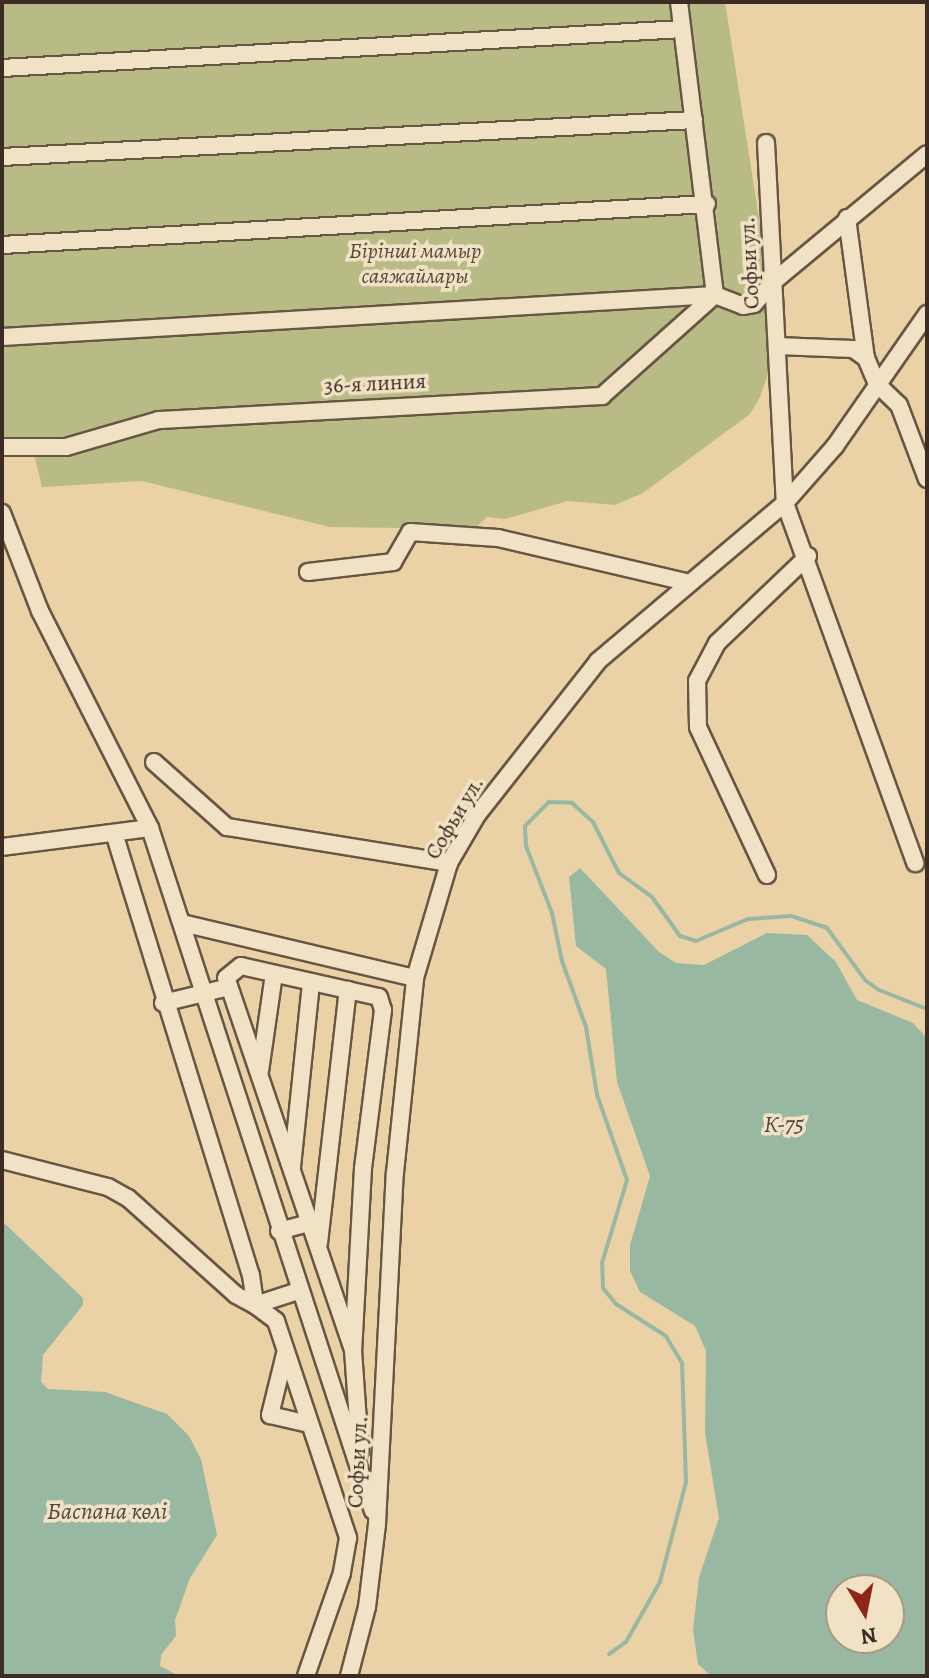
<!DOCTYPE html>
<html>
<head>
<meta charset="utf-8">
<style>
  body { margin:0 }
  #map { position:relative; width:929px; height:1678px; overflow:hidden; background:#ead2a6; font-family:Alegreya,serif }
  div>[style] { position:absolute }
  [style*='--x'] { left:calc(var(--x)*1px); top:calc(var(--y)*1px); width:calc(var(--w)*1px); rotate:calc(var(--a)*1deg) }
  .green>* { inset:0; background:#b8bb86 }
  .water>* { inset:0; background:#99b8a2 }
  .stream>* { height:4px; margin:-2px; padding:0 2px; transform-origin:2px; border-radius:2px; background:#99b8a2 }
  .roads { filter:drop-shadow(2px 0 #685644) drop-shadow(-2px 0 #685644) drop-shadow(0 2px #685644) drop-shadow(0 -2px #685644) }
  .minor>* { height:16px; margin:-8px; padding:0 8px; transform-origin:8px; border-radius:8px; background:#f1e2c5 }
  span { translate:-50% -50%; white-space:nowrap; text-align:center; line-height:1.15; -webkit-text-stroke:7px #f1e2c5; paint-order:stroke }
  .park-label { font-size:22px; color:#564938; font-style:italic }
  .street-label { font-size:22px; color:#3d2c24 }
  .water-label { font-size:24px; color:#4f483d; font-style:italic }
  .frame { position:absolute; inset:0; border:4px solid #3d2c24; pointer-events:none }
  .north { position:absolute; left:825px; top:1574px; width:80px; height:80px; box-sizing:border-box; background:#f1e2c5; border:2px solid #a99985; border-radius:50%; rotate:170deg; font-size:22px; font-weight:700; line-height:32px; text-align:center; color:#3d2c24 }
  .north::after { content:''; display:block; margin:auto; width:28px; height:36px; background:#8f2418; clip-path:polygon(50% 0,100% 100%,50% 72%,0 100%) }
</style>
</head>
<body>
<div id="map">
  <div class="green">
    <div style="clip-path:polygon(2px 2px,725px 2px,761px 231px,770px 368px,760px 397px,750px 414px,643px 493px,615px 505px,568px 501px,505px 519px,487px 517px,474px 529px,330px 527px,142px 481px,42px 487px,35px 458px,2px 439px)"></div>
  </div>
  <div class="water">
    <div style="clip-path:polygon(evenodd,580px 868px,659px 952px,676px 963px,704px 965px,767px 933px,807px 935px,836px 962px,857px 1000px,913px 1023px,927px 1038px,927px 1676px,711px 1676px,698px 1664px,693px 1630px,699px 1577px,719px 1518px,705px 1433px,706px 1351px,695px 1326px,640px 1292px,630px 1271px,630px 1245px,650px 1176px,617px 1082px,606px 969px,576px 946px,569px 877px,580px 868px,841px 1590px,889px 1590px,889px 1638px,841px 1638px,841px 1590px)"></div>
    <div style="clip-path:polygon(2px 1221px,83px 1298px,83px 1305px,43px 1355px,41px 1382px,48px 1389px,105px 1392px,167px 1414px,189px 1436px,201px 1459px,217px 1535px,190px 1578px,175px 1620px,176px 1636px,161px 1655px,160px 1666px,179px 1676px,2px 1676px)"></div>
  </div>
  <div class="stream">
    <div style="--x:609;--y:1654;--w:21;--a:-35"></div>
    <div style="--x:626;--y:1642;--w:69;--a:-60.5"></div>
    <div style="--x:660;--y:1582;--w:103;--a:-75.4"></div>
    <div style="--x:686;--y:1482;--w:119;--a:-91.9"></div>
    <div style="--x:682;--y:1363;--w:31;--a:-121"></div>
    <div style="--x:666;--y:1336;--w:59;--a:-147.4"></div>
    <div style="--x:616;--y:1304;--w:21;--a:-129"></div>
    <div style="--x:603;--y:1288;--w:25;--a:-92"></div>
    <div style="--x:602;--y:1263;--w:87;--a:-73.2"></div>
    <div style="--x:627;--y:1180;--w:90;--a:-109.4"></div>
    <div style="--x:597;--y:1095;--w:69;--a:-99.2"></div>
    <div style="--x:586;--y:1027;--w:70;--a:-110"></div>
    <div style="--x:562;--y:961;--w:49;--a:-101.8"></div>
    <div style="--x:552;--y:913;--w:72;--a:-111.2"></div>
    <div style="--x:526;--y:846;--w:20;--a:-93"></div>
    <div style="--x:525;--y:826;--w:34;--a:-45"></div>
    <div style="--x:549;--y:802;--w:23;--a:2"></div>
    <div style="--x:572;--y:803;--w:28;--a:42"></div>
    <div style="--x:593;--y:822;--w:57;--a:63"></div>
    <div style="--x:619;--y:873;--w:41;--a:36"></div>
    <div style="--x:652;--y:897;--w:48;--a:54.3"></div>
    <div style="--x:680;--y:936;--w:17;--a:17"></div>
    <div style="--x:696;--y:941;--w:56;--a:-22.9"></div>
    <div style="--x:748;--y:919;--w:43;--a:-4"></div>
    <div style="--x:791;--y:916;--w:38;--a:18"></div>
    <div style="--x:827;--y:928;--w:64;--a:53.8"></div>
    <div style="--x:865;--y:980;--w:17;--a:36"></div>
    <div style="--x:879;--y:990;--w:52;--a:21.6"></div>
  </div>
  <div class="roads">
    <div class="minor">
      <div style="--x:679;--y:2;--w:295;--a:83"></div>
      <div style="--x:2;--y:68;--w:681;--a:-3.28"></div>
      <div style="--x:766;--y:143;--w:361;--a:87"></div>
      <div style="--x:785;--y:503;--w:383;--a:70.1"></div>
      <div style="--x:2;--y:157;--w:693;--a:-3.06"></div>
      <div style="--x:847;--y:218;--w:141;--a:82.3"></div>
      <div style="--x:866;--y:358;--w:28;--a:67"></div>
      <div style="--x:877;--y:384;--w:30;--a:44"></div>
      <div style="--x:899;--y:405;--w:79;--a:69.3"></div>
      <div style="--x:2;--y:245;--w:706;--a:-3.33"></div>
      <div style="--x:2;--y:337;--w:714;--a:-3.37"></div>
      <div style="--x:715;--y:295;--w:30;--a:21"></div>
      <div style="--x:743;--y:306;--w:11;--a:-10"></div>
      <div style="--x:754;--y:304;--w:29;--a:-49"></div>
      <div style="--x:773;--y:282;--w:200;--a:-39.7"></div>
      <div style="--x:777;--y:346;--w:76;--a:2.3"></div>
      <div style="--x:853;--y:349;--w:16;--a:35"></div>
      <div style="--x:2;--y:447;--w:64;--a:0"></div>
      <div style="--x:66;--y:447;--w:97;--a:-16.2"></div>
      <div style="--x:159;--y:420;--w:444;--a:-3.1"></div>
      <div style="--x:602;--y:396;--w:152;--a:-41.8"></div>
      <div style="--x:2;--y:513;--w:105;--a:68.8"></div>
      <div style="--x:40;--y:611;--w:243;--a:63.1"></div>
      <div style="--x:150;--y:828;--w:718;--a:71.92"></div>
      <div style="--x:308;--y:572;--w:86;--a:-6.7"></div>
      <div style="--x:393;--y:562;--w:34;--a:-60"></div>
      <div style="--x:410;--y:532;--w:88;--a:3.9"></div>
      <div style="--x:498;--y:538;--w:193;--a:13.2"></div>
      <div style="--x:154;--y:762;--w:98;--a:41.7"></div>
      <div style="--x:227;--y:827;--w:225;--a:9.2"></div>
      <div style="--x:114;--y:833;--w:463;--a:72.8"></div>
      <div style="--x:251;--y:1275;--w:30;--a:82"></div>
      <div style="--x:255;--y:1305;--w:26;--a:37"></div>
      <div style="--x:276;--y:1321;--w:229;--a:71.6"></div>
      <div style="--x:348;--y:1538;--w:36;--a:100"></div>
      <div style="--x:342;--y:1573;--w:109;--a:109.3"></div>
      <div style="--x:2;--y:847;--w:149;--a:-7.3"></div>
      <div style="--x:767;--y:875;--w:163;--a:-115"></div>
      <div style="--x:698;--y:727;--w:46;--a:-91.2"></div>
      <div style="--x:697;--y:681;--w:43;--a:-62.2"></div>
      <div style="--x:717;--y:643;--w:126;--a:-43.7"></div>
      <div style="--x:182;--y:923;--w:239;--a:13.3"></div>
      <div style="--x:163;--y:1003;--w:68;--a:-13.6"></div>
      <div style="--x:260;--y:1071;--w:98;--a:-81.8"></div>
      <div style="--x:2;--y:1160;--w:109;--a:14.3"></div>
      <div style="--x:108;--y:1187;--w:23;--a:29"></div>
      <div style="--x:128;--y:1198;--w:145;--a:41.9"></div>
      <div style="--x:236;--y:1295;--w:21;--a:28"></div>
      <div style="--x:255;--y:1305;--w:45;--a:-18"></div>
      <div style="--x:292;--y:1167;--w:186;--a:-84.1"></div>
      <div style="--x:279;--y:1231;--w:42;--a:-15"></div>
      <div style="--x:319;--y:1243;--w:255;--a:-83.5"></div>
      <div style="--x:353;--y:1350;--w:393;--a:-108.8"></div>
      <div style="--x:226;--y:978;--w:19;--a:-39"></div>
      <div style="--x:241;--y:966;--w:141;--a:12.7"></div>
      <div style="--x:379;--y:997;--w:14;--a:73"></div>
      <div style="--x:383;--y:1010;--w:159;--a:97.2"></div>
      <div style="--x:363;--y:1168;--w:182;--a:93.1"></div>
      <div style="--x:353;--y:1350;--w:101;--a:86"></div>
      <div style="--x:285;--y:1354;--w:63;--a:103.8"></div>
      <div style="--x:270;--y:1415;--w:40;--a:13"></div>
      <div style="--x:349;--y:1676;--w:71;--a:-75.4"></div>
      <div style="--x:367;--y:1607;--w:84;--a:-83.1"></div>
      <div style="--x:377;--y:1524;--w:351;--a:-87.1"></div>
      <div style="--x:395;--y:1173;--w:196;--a:-84.1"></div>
      <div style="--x:415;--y:978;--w:120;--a:-73.5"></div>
      <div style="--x:449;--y:863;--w:56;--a:-59.7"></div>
      <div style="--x:477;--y:815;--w:196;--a:-51.8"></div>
      <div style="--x:598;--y:661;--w:245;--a:-40.2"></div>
      <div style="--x:785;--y:503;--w:76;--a:-48.7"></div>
      <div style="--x:835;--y:446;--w:161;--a:-55.1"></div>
    </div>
  </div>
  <div class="park-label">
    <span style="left:415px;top:264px">Бірінші мамыр<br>саяжайлары</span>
  </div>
  <div class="street-label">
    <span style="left:750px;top:263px;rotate:-93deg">Софьи ул.</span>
    <span style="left:375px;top:384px;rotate:-3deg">36-я линия</span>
    <span style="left:455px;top:818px;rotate:-59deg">Софьи ул.</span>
    <span style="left:358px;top:1462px;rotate:-87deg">Софьи ул.</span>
  </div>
  <div class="water-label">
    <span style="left:784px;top:1125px">К-75</span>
    <span style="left:107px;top:1512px">Баспана көлі</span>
  </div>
  <div class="frame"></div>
  <div class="north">N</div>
</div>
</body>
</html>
